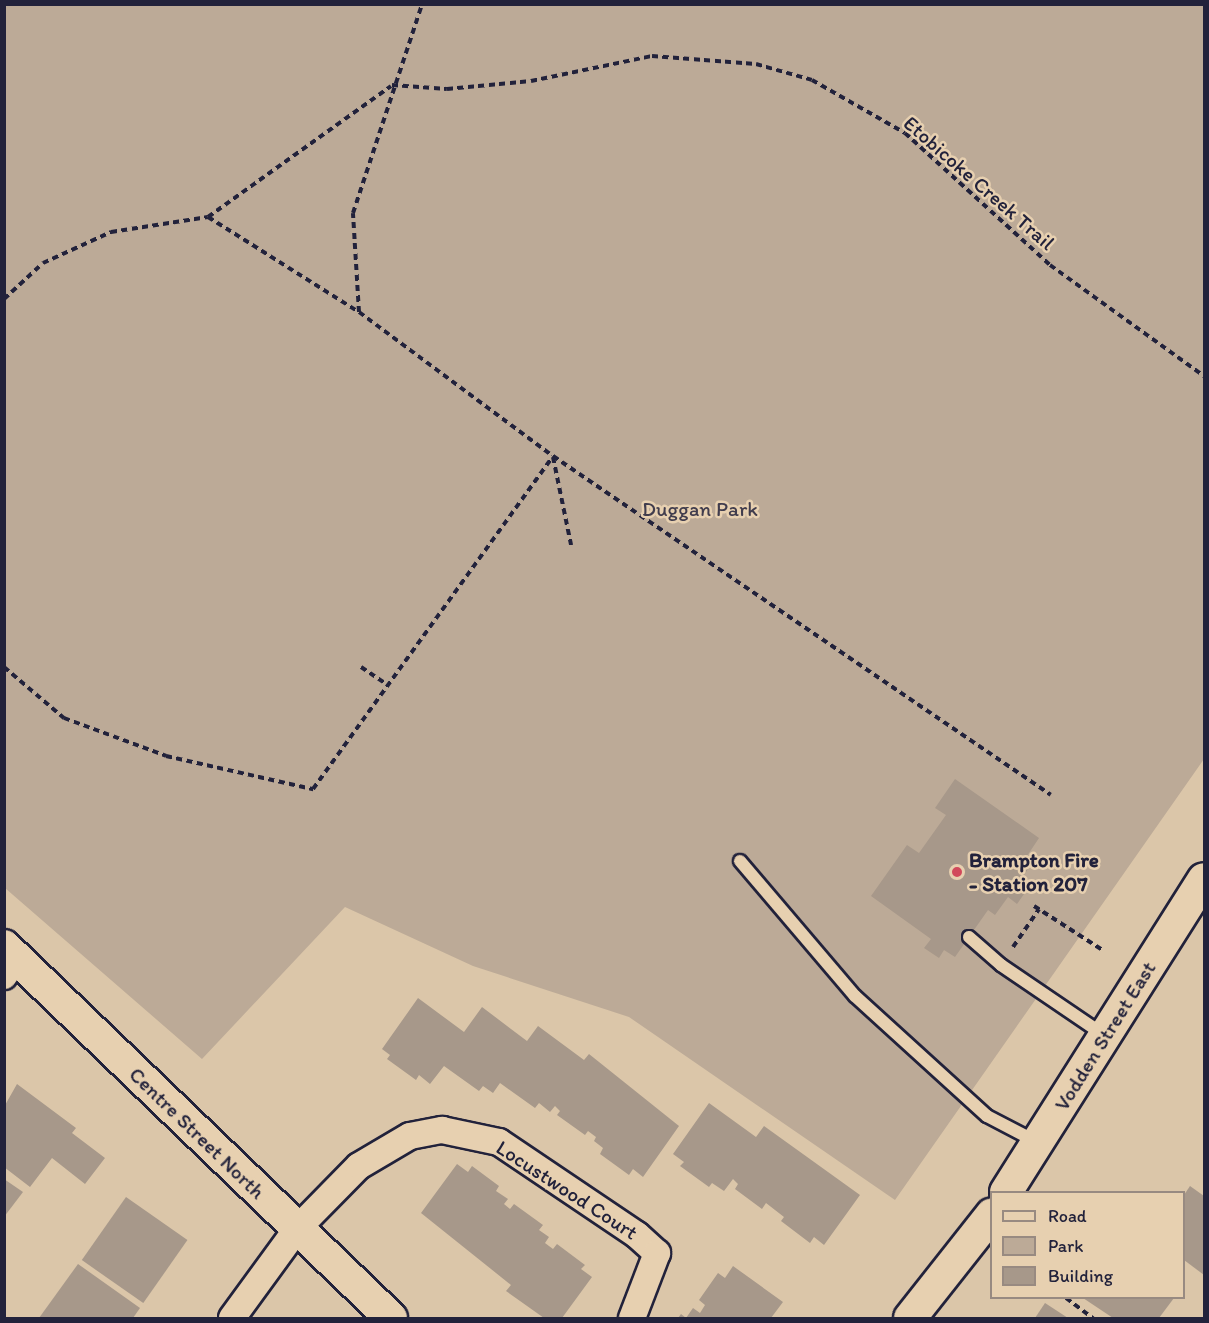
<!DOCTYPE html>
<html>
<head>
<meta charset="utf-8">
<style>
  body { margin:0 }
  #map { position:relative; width:1209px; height:1323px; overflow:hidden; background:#dbc6a9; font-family:Itim,sans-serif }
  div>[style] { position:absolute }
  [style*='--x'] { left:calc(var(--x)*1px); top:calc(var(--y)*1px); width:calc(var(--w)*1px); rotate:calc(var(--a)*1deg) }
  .green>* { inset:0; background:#bcaa97 }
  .building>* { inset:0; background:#a7988a; transform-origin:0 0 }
  .path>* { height:4px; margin-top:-2px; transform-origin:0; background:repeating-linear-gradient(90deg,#22223b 0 6px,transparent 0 10.5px) }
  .roads { filter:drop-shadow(2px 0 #22223b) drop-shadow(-2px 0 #22223b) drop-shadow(0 2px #22223b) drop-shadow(0 -2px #22223b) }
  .service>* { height:12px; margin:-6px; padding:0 6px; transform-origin:6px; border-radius:6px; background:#e7d0b0 }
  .minor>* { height:26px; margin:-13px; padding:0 13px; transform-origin:13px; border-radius:13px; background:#e7d0b0 }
  .tertiary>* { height:32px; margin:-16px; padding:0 16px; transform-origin:16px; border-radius:16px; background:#e7d0b0 }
  .dots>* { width:16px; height:16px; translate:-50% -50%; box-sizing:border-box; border:3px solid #e7d0b0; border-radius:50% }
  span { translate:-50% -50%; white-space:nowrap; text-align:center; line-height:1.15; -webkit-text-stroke:5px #e7d0b0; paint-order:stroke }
  .street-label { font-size:21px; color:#22223b }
  .park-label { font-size:21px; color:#413d4d }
  .poi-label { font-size:21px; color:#22223b; font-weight:700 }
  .left { translate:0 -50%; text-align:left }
  .frame { position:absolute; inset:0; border:6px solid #22223b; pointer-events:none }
  .legend { position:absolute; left:990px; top:1191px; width:195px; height:108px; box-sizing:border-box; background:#e7d0b0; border:2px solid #988a81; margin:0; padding:8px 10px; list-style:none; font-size:18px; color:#22223b }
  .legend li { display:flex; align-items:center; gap:12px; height:30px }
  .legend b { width:30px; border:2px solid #988a81 }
</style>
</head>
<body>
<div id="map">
  <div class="green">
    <div style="clip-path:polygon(5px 5px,1204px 5px,1204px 759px,895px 1200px,629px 1017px,473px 966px,345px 907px,202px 1059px,5px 888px)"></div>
  </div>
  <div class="building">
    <div style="clip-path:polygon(955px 779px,1039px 838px,1025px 859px,1032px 863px,1020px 881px,1029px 887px,1017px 904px,1008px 897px,995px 915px,988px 910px,955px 957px,944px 950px,939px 958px,924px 948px,931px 939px,871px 896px,907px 845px,919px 853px,946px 815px,935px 808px)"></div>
    <div style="clip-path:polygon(418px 998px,464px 1032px,482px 1007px,527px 1041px,538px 1026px,584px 1060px,589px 1054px,679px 1126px,643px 1177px,633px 1169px,629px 1175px,600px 1154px,603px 1148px,594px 1141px,596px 1137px,588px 1131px,585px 1135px,557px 1115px,560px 1111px,555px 1106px,550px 1112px,539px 1103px,535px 1108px,500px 1083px,493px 1093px,483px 1086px,479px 1091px,444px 1066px,430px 1084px,419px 1075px,416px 1080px,387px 1059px,390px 1055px,382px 1049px)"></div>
    <div style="clip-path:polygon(17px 1084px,76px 1128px,72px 1133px,105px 1158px,85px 1184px,52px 1158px,30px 1187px,4px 1167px,4px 1107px)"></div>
    <div style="clip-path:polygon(709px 1103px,756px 1137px,764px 1126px,860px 1195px,824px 1245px,814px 1237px,810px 1243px,781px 1221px,784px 1217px,766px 1203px,762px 1209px,735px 1189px,738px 1184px,733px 1179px,724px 1191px,712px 1183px,709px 1187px,680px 1166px,684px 1162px,673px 1154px)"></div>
    <div style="clip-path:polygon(457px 1164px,468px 1172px,472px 1166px,499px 1186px,496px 1191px,508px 1199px,504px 1204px,510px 1209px,514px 1204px,543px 1225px,539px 1230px,549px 1237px,545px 1243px,553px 1249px,557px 1244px,585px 1265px,581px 1269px,592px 1277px,562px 1318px,544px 1318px,506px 1291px,511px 1285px,421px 1213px)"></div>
    <div style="clip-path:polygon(4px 1179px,23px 1192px,4px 1217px)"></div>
    <div style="clip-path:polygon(1190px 1186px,1204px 1196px,1204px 1275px,1184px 1260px,1184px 1195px)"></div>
    <div style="left:126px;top:1197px;width:75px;height:77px;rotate:35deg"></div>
    <div style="clip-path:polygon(78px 1264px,140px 1308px,133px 1318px,39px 1318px)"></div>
    <div style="clip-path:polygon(733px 1266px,783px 1302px,771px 1318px,678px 1318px,681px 1314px,686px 1318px,693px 1308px,700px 1313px,705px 1305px,699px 1300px,718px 1273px,725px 1278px)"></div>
    <div style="clip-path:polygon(1083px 1298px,1174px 1298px,1159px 1318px,1113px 1318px)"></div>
    <div style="clip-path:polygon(1045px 1303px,1068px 1318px,1035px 1318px)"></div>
  </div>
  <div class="path">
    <div style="--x:392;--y:85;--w:55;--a:4.2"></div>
    <div style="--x:447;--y:89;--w:84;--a:-5.4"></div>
    <div style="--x:531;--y:81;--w:124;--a:-11.7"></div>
    <div style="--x:652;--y:56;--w:104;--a:4.4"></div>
    <div style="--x:756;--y:64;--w:58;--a:15.9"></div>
    <div style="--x:812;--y:80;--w:107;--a:29.7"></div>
    <div style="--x:905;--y:133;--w:196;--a:42.3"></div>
    <div style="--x:1050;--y:265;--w:190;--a:35.8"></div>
    <div style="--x:208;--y:217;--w:225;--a:-35.6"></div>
    <div style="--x:4;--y:299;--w:53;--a:-42.7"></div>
    <div style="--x:43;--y:263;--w:75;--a:-24.5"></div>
    <div style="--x:111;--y:232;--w:98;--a:-8.8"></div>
    <div style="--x:208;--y:217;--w:178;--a:32.2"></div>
    <div style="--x:359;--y:312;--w:242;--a:36.6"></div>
    <div style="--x:553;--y:456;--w:602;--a:34.24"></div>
    <div style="--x:359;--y:312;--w:99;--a:-93.5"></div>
    <div style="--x:353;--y:213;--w:220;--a:-71.7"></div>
    <div style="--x:553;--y:457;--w:90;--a:78.4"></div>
    <div style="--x:4;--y:667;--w:79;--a:40.4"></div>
    <div style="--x:64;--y:718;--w:109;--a:20.4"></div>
    <div style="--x:166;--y:756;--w:151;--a:12.7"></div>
    <div style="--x:313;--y:789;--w:410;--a:-54.2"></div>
    <div style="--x:361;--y:667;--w:32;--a:34"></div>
    <div style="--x:1034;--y:906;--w:80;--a:32.7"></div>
    <div style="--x:1013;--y:947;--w:46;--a:-55.6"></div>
    <div style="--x:1066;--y:1298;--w:34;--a:37"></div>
  </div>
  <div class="roads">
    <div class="service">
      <div style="--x:740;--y:861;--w:177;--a:49.6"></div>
      <div style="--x:855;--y:996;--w:178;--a:42.3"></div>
      <div style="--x:987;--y:1116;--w:56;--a:27.5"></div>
      <div style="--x:969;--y:937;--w:43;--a:41.2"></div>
      <div style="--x:1001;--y:965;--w:125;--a:34.2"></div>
    </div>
    <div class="minor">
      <div style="--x:4;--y:976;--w:21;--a:-55"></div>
      <div style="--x:232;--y:1318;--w:110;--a:-53.9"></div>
      <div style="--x:297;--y:1229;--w:88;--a:-45.5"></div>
      <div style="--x:359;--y:1166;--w:59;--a:-30.5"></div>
      <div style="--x:410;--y:1136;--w:33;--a:-11"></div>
      <div style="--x:442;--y:1130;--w:58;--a:11.9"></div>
      <div style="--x:499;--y:1142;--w:166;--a:34"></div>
      <div style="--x:637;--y:1235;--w:27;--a:42"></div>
      <div style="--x:657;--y:1253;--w:70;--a:111"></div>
    </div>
    <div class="tertiary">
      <div style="--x:4;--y:946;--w:537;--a:43.87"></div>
      <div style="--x:1006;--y:1192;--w:370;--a:-57.7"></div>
      <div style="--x:910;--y:1318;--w:132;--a:-51.7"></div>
    </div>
  </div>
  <div class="dots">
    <div style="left:957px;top:872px;background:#d1495b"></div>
  </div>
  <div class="street-label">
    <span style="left:979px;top:183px;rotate:41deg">Etobicoke Creek Trail</span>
    <span style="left:1105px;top:1036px;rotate:-58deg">Vodden Street East</span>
    <span style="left:197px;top:1133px;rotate:44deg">Centre Street North</span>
    <span style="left:567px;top:1190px;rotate:33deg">Locustwood Court</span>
  </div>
  <div class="park-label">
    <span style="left:700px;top:509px">Duggan Park</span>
  </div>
  <div class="poi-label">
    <span class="left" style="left:969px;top:872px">Brampton Fire<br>- Station 207</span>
  </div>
  <div class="frame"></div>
  <ul class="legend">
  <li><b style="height:8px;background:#e7d0b0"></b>Road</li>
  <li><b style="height:16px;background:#bcaa97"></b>Park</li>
  <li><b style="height:16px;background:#a7988a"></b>Building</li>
  </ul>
</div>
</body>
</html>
